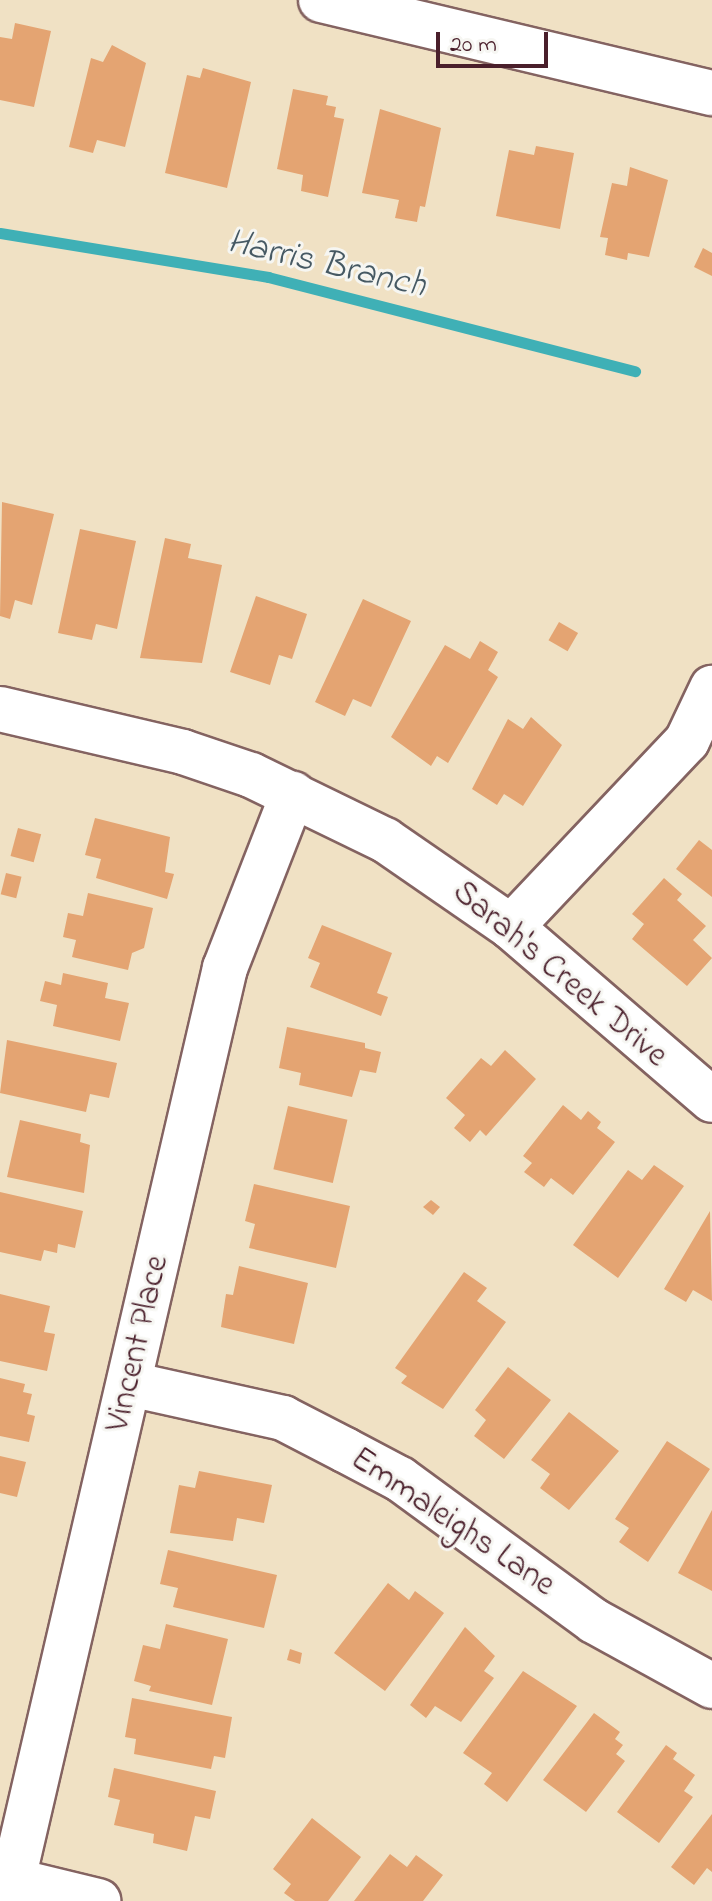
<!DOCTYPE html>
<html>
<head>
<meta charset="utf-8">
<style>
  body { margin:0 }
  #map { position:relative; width:712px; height:1901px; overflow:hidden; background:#f0e1c4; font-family:"Indie Flower",sans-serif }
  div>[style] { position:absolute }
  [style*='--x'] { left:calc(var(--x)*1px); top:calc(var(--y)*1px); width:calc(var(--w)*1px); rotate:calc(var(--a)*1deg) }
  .stream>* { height:11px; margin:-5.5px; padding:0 5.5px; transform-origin:5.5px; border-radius:5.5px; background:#3fb0b6 }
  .building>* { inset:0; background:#e4a472; transform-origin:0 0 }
  .roads { filter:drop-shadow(2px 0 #846361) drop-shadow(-2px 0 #846361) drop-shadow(0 2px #846361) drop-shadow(0 -2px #846361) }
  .street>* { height:44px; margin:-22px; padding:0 22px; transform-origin:22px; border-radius:22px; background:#fff }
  span { translate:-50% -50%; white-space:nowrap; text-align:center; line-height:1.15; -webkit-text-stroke:6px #f6f6f2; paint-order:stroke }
  .street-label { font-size:34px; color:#4a1f2b }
  .water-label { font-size:36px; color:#465963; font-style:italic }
  .scale { position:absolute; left:436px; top:32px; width:112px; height:36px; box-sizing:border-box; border:4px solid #4a1f2b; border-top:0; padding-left:10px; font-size:24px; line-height:28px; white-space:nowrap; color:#4a1f2b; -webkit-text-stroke:6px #f6f6f2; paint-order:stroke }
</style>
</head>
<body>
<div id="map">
  <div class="stream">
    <div style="--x:0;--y:233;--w:272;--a:9.3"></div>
    <div style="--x:268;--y:277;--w:379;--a:14.4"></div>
  </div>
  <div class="building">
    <div style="clip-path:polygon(15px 23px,51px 31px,34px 107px,0 100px,0 37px,12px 39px)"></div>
    <div style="clip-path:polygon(112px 45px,146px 63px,125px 147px,97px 140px,93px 153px,69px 147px,91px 58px,103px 62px)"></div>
    <div style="clip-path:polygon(203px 68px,251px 82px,227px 188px,165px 173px,187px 75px,200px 78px)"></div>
    <div style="clip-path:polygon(293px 89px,328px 96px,326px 105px,336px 107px,334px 117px,344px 119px,328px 197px,301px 191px,303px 175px,277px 169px)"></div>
    <div style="clip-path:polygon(380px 109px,441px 128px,425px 207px,420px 206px,417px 222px,395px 218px,399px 200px,362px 193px)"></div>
    <div style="clip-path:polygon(536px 146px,574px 153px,560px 229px,496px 216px,509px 150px,534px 155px)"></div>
    <div style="clip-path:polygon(630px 167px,668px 180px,649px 257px,628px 253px,627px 260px,605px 255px,608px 238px,600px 237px,612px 183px,627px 186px)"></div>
    <div style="clip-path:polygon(703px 248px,712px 253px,712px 276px,694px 267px)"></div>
    <div style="clip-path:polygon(2px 502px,54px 514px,32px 605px,15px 600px,10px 619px,0 616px)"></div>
    <div style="clip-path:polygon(80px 529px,136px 541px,117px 629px,96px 624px,92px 640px,58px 633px)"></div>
    <div style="clip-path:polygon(165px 538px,191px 544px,188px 558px,222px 565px,202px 663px,140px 658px)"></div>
    <div style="clip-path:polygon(256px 596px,307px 614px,292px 659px,279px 655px,270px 685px,230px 672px)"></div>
    <div style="clip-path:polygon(363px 599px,411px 621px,371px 707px,353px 699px,345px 716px,315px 702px)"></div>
    <div style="left:559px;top:622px;width:22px;height:21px;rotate:30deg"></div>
    <div style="clip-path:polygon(480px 641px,498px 652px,488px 670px,498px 677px,448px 763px,437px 756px,431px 766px,391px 737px,445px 645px,470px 659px)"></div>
    <div style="clip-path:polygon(531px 717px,562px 745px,523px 806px,504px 794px,497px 805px,472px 789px,508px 719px,523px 729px)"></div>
    <div style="clip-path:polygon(95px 818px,170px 837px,165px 872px,174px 874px,167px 899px,96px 878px,101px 859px,85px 855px)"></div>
    <div style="left:18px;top:828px;width:24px;height:29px;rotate:15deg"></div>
    <div style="clip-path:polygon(699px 840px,712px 850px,712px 897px,676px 869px)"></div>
    <div style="left:6px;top:873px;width:16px;height:22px;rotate:14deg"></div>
    <div style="clip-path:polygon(664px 878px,682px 894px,677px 900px,706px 926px,693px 940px,712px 958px,687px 986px,632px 939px,644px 924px,632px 914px)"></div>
    <div style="clip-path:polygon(88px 893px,153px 908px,144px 948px,132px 953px,128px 970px,72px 957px,76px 940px,63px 937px,68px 913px,83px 916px)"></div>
    <div style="clip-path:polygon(322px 925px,392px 953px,377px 993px,388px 997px,381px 1016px,310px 987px,320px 963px,308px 958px)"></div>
    <div style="clip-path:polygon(63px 973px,108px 983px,105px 998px,129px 1003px,120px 1041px,53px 1026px,57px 1005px,40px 1001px,45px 981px,61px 985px)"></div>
    <div style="clip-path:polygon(287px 1027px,365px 1043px,365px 1048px,381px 1052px,376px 1073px,360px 1070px,352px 1097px,299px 1085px,301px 1073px,279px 1068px)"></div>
    <div style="clip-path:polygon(7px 1040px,117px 1063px,109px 1098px,90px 1094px,86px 1112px,0 1093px)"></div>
    <div style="clip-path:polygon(505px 1050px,536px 1079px,486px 1136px,480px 1130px,470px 1142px,454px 1128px,465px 1115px,446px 1098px,481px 1058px,491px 1066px)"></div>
    <div style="clip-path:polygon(563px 1105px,581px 1120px,588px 1111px,601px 1122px,597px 1128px,615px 1142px,573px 1195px,551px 1178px,544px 1187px,524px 1172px,532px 1163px,523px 1156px)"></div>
    <div style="left:288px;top:1106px;width:61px;height:65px;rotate:13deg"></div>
    <div style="clip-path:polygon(20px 1120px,81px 1134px,80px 1142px,90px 1145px,84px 1193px,7px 1177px)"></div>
    <div style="clip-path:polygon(654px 1165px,684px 1186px,618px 1278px,573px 1245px,628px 1170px,642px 1180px)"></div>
    <div style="clip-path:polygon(254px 1184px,350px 1206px,336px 1268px,249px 1248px,255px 1224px,245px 1221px)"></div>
    <div style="clip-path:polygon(0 1192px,83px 1211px,75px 1248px,58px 1244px,57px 1253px,44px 1250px,41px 1261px,0 1252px)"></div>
    <div style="clip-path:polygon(431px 1200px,440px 1207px,433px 1215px,423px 1207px)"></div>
    <div style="clip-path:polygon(710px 1211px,712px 1301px,693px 1290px,686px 1302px,664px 1289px)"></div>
    <div style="clip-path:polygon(239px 1266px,308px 1283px,294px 1344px,221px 1327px,226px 1294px,233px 1295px)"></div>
    <div style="clip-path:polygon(464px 1272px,487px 1288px,477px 1301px,506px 1322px,443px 1409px,401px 1383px,407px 1376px,395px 1368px)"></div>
    <div style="clip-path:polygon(0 1294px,50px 1306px,44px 1332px,55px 1334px,47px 1371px,0 1361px)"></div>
    <div style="clip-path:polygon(508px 1367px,551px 1400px,504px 1459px,474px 1436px,486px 1420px,475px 1410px)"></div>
    <div style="clip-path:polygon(0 1378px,25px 1384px,23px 1392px,32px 1394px,27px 1414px,35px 1416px,29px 1442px,0 1436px)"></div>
    <div style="clip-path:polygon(569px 1412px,619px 1451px,569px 1510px,540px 1488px,550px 1474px,531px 1460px)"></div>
    <div style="clip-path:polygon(667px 1441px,710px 1469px,648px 1562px,619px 1542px,629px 1528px,615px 1519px)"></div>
    <div style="clip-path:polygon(0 1456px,26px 1462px,17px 1497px,0 1493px)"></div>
    <div style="clip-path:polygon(199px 1471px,272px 1485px,264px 1523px,237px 1518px,233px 1541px,170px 1533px,179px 1485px,195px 1488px)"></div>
    <div style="clip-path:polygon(712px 1510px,712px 1591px,678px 1573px)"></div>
    <div style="clip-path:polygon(168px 1550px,277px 1575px,264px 1628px,173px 1607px,178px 1588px,160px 1584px)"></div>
    <div style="clip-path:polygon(388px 1583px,409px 1600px,415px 1591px,444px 1613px,385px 1691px,334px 1653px)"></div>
    <div style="clip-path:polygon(166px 1624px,228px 1639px,212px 1705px,149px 1691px,151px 1686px,134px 1681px,143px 1645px,160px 1649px)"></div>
    <div style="clip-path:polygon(465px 1627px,495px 1656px,484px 1671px,494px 1678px,461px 1722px,435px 1706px,426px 1718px,410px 1705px)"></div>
    <div style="clip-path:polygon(290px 1649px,302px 1653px,300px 1664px,287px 1660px)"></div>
    <div style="clip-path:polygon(523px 1671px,577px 1706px,507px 1802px,484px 1784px,492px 1773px,463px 1753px)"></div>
    <div style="clip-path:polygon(132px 1698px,232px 1717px,225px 1758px,214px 1756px,211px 1769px,134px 1754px,136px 1739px,125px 1737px)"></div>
    <div style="clip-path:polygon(594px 1713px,620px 1732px,615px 1739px,623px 1745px,616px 1754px,625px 1761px,586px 1812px,543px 1780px)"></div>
    <div style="clip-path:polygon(666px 1745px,677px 1753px,673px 1759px,695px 1775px,684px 1791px,693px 1797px,659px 1843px,617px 1812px)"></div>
    <div style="clip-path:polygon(114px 1768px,216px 1791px,210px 1819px,195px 1816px,187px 1851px,153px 1843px,154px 1834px,114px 1825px,120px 1800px,108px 1797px)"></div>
    <div style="clip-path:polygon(712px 1814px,712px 1872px,707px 1868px,694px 1885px,671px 1867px)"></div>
    <div style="clip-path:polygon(312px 1818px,361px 1857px,328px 1901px,295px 1901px,284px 1893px,291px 1884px,273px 1869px)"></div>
    <div style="clip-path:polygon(390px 1854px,407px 1867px,416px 1855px,443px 1875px,423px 1901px,354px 1901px)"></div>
  </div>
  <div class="roads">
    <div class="street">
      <div style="--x:321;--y:0;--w:402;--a:13.4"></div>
      <div style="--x:0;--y:709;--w:188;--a:13.2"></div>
      <div style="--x:183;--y:752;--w:72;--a:18.7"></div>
      <div style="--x:251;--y:775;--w:149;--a:25.9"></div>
      <div style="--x:385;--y:840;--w:153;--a:34.6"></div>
      <div style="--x:511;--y:927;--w:265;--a:40.7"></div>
      <div style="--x:511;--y:927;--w:256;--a:-46.6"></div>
      <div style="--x:687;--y:741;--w:59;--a:-64.7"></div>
      <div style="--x:130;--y:1384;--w:157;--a:12.5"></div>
      <div style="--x:283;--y:1418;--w:70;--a:27.3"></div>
      <div style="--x:345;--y:1450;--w:62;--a:27.8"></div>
      <div style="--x:400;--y:1479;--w:240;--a:36.2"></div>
      <div style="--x:594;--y:1621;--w:135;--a:28.8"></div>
      <div style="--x:12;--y:1880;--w:89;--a:13.7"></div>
      <div style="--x:8;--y:1901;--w:958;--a:-76.91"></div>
      <div style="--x:225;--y:968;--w:187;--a:-68.7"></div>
    </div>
  </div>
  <div class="street-label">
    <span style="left:559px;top:975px;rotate:40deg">Sarah's Creek Drive</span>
    <span style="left:139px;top:1344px;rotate:-77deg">Vincent Place</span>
    <span style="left:452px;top:1523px;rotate:34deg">Emmaleighs Lane</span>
  </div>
  <div class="water-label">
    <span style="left:326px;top:265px;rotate:13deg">Harris Branch</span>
  </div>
  <div class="scale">20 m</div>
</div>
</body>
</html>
